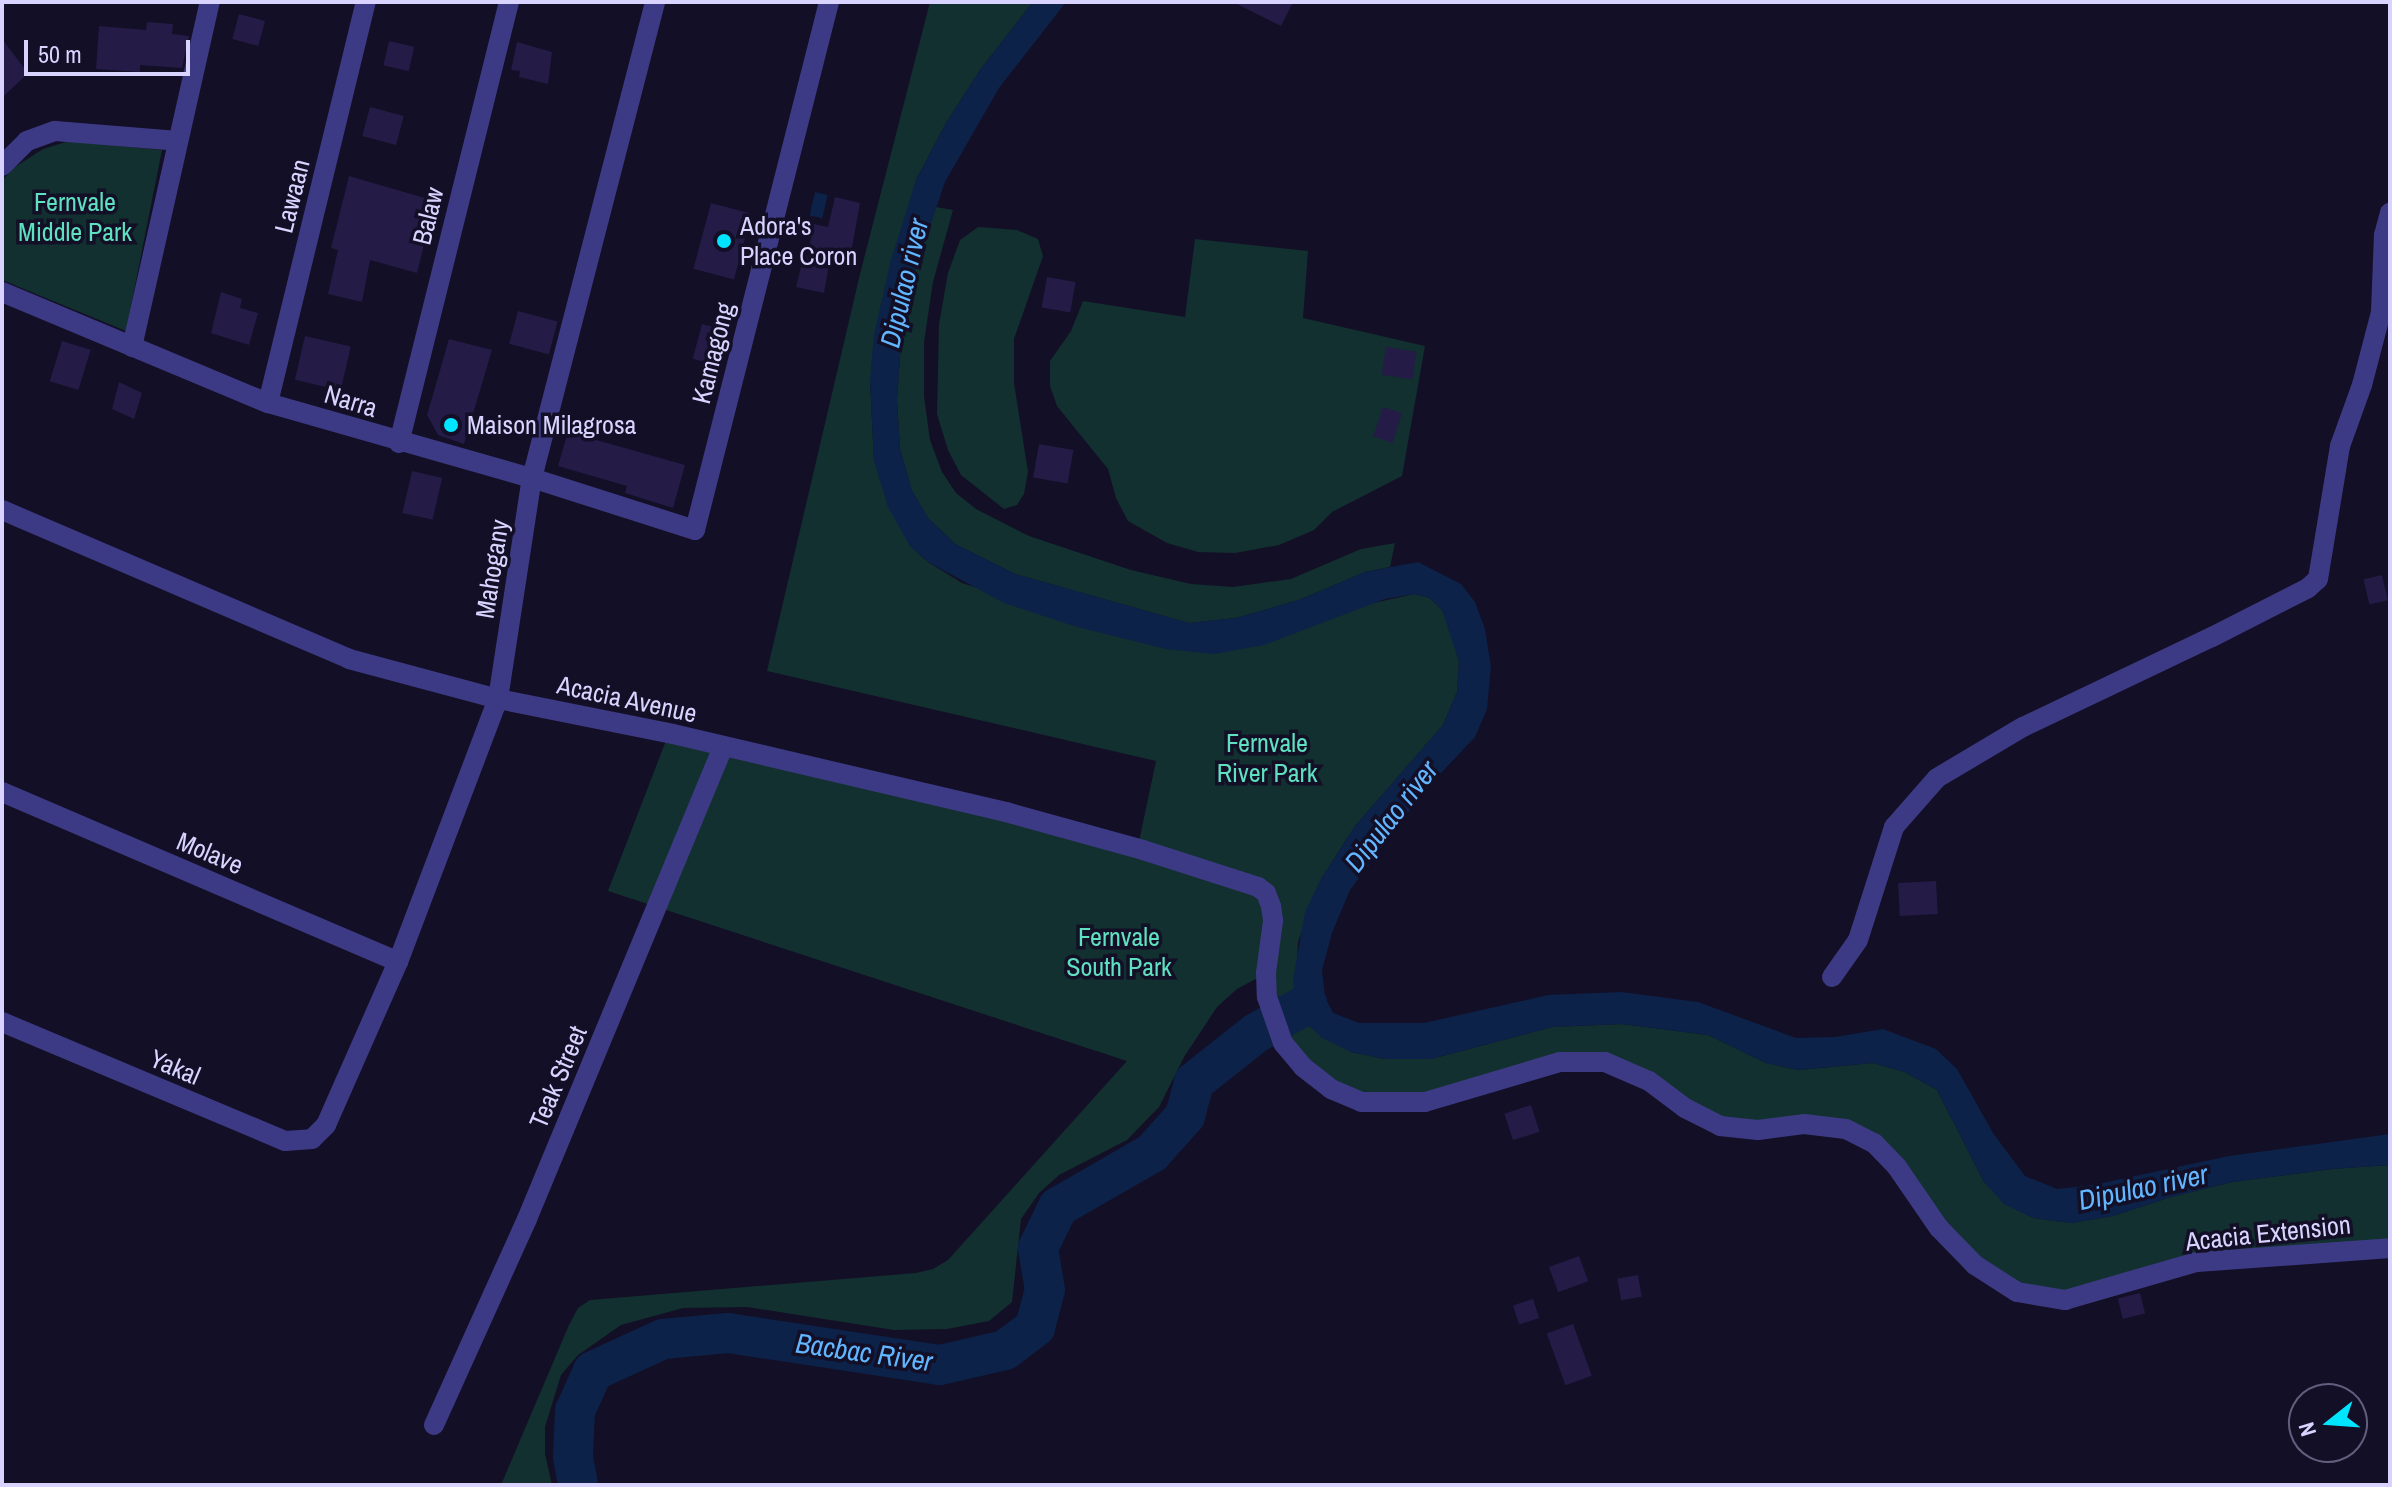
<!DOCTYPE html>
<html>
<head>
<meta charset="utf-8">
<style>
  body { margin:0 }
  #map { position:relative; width:2392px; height:1487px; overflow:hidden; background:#130f26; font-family:"Archivo Narrow",sans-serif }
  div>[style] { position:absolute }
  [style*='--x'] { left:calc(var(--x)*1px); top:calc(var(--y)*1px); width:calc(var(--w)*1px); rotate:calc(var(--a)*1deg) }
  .green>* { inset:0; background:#12302f }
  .water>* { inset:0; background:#0c2248; transform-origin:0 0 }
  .river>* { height:40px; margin:-20px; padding:0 20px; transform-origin:20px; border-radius:20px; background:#0c2248 }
  .building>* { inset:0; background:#241b47; transform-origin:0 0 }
  .minor>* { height:20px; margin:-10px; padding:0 10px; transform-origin:10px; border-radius:10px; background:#3d3a85 }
  .dots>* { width:22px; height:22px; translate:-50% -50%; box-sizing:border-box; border:4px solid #130f26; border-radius:50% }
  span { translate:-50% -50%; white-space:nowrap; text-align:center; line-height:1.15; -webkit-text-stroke:7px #130f26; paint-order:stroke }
  .street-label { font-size:26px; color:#d9d4ff }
  .park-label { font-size:26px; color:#5fe0c0 }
  .poi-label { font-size:26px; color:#d9d4ff }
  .left { translate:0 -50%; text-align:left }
  .water-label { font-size:28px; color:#62b6ff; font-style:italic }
  .frame { position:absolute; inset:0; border:4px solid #d9d4ff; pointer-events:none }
  .north { position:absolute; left:2288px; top:1383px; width:80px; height:80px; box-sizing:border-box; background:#130f26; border:2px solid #625e7d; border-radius:50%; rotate:253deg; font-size:22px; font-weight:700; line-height:32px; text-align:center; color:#d9d4ff }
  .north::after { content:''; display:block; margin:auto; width:28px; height:36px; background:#00e5ff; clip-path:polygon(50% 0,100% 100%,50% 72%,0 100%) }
  .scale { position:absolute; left:24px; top:40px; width:166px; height:36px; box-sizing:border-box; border:4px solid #d9d4ff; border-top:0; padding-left:10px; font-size:24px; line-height:28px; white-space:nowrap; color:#d9d4ff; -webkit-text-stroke:6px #130f26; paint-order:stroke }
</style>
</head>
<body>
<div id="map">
  <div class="green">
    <div style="clip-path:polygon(930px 2px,1033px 2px,980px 70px,946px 123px,916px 180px,870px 380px,874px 461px,910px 546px,928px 562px,962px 583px,1166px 649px,1414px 594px,1430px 598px,1442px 610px,1451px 629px,1459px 662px,1457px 692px,1443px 725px,1355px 826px,1321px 879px,1298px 942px,1295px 1004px,1351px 1052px,1385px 1059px,1431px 1059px,1552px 1027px,1622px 1024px,1708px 1035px,1766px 1063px,1798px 1070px,1873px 1063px,1905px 1072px,1937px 1090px,1984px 1182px,2033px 1218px,2071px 1223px,2113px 1216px,2171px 1197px,2232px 1182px,2332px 1169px,2390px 1165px,2390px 1248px,2197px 1262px,2065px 1300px,1975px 1265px,1897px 1166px,1847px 1129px,1720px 1126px,1605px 1062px,1425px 1102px,1361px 1102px,1303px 1067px,1265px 974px,1237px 989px,1217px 1007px,1184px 1057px,1159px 1107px,1127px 1140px,1059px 1175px,1039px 1193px,1021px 1219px,1012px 1302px,989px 1321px,947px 1329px,894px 1330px,747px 1307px,683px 1308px,621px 1325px,578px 1355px,561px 1375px,545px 1427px,545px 1454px,552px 1485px,501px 1485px,569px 1325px,578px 1308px,590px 1300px,916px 1273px,933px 1269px,948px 1260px,1127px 1061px,608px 891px,667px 738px,1137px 851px,1156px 761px,767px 671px,860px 274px)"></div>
    <div style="clip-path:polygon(69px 141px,162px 150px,126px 331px,2px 280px,2px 181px,12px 169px,43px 149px)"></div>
    <div style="clip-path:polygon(936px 207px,953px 210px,933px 282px,924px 342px,924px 396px,930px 440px,942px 472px,956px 493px,976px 509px,1029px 536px,1131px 570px,1191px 584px,1233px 587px,1291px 579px,1361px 549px,1395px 543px,1390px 567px,1365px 572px,1299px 600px,1236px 618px,1189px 623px,1015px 574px,955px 544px,928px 518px,912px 491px,900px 449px,897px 400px,901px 341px,912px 279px)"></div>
    <div style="clip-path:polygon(978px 227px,1017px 230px,1038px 239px,1043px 256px,1014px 339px,1014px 383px,1028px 472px,1024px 494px,1017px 505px,1004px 509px,961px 475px,948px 450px,937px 414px,939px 324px,948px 273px,960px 240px)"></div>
    <div style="clip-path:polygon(1195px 239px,1308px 251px,1303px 318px,1425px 346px,1402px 476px,1332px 512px,1314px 530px,1279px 545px,1235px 553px,1198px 552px,1167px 543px,1128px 521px,1116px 498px,1108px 469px,1057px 406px,1050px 386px,1050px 361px,1071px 331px,1083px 301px,1185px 317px)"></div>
  </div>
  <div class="water">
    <div style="clip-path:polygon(1033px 2px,1066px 2px,999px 88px,945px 182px,912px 279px,901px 341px,897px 400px,900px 449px,912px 491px,928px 518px,955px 544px,1015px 574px,1189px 623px,1236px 618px,1299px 600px,1365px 572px,1418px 562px,1461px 584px,1475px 602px,1485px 629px,1491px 667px,1487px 709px,1475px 737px,1426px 789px,1350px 890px,1332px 933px,1322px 970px,1325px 997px,1333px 1013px,1359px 1023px,1424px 1023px,1548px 995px,1621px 992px,1698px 1002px,1796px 1038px,1835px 1037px,1883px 1029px,1936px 1049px,1957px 1069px,1993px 1133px,2025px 1176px,2057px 1189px,2093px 1185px,2229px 1156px,2390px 1134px,2390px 1165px,2332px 1169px,2232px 1182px,2171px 1197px,2113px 1216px,2071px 1223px,2033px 1218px,2004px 1204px,1984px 1182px,1937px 1090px,1905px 1072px,1873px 1063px,1798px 1070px,1766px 1063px,1708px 1035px,1622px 1024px,1552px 1027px,1431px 1059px,1385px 1059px,1351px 1052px,1322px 1038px,1306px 1023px,1295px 1004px,1293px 980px,1305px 912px,1321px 879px,1355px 826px,1443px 725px,1457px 692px,1459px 662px,1442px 610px,1430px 598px,1414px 594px,1385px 599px,1264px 645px,1214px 654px,1166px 649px,1077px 627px,1004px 603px,928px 562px,910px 546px,888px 507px,874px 461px,870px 380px,874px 335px,890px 263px,916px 180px,946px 123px,980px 70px)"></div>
    <div style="left:815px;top:192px;width:13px;height:24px;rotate:13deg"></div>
  </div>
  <div class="river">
    <div style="--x:578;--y:1485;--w:29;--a:-100"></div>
    <div style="--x:573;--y:1456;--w:45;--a:-87.5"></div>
    <div style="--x:575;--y:1411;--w:44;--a:-65.8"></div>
    <div style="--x:593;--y:1371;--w:77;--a:-24.6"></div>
    <div style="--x:663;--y:1339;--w:65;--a:-5.3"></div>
    <div style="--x:728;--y:1333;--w:214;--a:8.6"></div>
    <div style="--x:940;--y:1365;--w:67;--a:-13"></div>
    <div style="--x:1005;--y:1350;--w:38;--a:-37"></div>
    <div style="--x:1035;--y:1327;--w:38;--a:-75"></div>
    <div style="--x:1045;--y:1290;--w:43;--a:-99.5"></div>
    <div style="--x:1038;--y:1248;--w:46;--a:-64"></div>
    <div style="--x:1058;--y:1207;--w:108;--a:-29.9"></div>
    <div style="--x:1152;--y:1153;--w:50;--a:-48.3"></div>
    <div style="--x:1185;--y:1116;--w:35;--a:-75"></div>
    <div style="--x:1194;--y:1082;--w:79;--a:-38.3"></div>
    <div style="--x:1256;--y:1033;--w:59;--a:-29.6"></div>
  </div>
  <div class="building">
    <div style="clip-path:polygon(1233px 2px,1293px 2px,1281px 26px)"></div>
    <div style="left:239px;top:14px;width:27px;height:26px;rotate:15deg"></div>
    <div style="clip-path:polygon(147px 22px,173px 24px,172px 34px,189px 36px,182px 68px,140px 65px,140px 72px,96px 69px,99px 26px,146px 30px)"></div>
    <div style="clip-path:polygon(2px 39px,28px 73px,2px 98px)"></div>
    <div style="left:389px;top:41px;width:26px;height:25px;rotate:13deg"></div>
    <div style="clip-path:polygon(517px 42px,552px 52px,548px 84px,519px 77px,520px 71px,511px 70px)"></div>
    <div style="left:370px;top:107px;width:35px;height:30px;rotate:15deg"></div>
    <div style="clip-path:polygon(349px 176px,435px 201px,417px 273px,370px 260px,362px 302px,328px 294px,338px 250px,331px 248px)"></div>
    <div style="clip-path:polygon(835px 197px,860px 203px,849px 265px,830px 260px,824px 293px,796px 287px,802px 263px,806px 264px,814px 224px,828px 227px)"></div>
    <div style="left:711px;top:203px;width:42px;height:68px;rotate:15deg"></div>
    <div style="left:1047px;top:277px;width:29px;height:31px;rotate:10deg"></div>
    <div style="clip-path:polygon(221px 292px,242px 299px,240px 308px,258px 313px,249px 345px,211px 333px)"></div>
    <div style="left:518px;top:311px;width:41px;height:34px;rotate:15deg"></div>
    <div style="left:702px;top:324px;width:27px;height:36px;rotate:15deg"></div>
    <div style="left:305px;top:336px;width:47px;height:45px;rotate:13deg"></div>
    <div style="clip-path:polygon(449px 339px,492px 350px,464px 444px,438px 435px,427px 415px)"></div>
    <div style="left:62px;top:341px;width:30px;height:42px;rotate:17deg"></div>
    <div style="left:1386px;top:347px;width:31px;height:28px;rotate:9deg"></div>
    <div style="clip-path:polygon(119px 382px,142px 393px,134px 419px,112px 409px)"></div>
    <div style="left:1383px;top:407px;width:20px;height:31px;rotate:18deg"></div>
    <div style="clip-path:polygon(568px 432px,685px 465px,673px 508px,625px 493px,627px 486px,558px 466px)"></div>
    <div style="left:1039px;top:444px;width:35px;height:34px;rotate:10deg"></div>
    <div style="left:412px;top:471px;width:31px;height:43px;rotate:13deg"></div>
    <div style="left:2382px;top:575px;width:26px;height:19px;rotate:77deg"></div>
    <div style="left:1936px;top:881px;width:33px;height:38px;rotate:87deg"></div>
    <div style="left:1531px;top:1105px;width:28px;height:28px;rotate:72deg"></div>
    <div style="left:1579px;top:1256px;width:27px;height:32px;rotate:70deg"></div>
    <div style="left:1638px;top:1275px;width:22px;height:21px;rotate:80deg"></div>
    <div style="left:2140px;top:1293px;width:21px;height:23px;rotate:76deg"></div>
    <div style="left:1533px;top:1299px;width:20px;height:21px;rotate:72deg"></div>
    <div style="left:1573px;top:1324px;width:55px;height:28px;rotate:70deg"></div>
  </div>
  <div class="minor">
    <div style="--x:2;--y:166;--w:35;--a:-45"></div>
    <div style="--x:27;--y:141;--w:30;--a:-20"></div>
    <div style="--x:55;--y:131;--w:123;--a:4.6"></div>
    <div style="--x:2;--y:292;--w:288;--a:22.7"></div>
    <div style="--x:268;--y:403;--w:274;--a:15.9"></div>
    <div style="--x:532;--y:478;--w:171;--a:17.7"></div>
    <div style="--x:695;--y:530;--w:545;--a:-75.76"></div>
    <div style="--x:132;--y:347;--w:354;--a:-77.3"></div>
    <div style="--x:268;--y:403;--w:413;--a:-76.3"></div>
    <div style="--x:399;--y:443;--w:455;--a:-76"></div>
    <div style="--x:2;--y:510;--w:378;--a:23.2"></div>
    <div style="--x:349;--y:659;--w:154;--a:15"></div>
    <div style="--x:498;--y:699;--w:178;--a:11.3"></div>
    <div style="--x:673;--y:734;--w:342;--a:13.2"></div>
    <div style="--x:1006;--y:812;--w:142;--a:15.5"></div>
    <div style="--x:1143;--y:850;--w:121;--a:17.8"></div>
    <div style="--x:1258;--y:887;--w:10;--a:37"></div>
    <div style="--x:1266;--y:893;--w:14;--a:69"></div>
    <div style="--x:1271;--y:906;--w:15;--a:82"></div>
    <div style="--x:1273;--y:921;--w:52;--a:97.7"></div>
    <div style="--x:1266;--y:973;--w:24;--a:88"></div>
    <div style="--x:1267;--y:997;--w:49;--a:70.8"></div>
    <div style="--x:1283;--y:1043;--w:31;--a:50"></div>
    <div style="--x:1303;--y:1067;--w:36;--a:38"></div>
    <div style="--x:1331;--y:1089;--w:33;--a:23"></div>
    <div style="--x:1361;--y:1102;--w:64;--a:0"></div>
    <div style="--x:1425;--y:1102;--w:141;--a:-16.5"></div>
    <div style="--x:1560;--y:1062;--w:45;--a:0"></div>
    <div style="--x:1605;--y:1062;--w:48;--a:23.4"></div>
    <div style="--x:1649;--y:1081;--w:45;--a:36.9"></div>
    <div style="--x:1685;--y:1108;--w:39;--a:27"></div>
    <div style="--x:1720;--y:1126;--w:38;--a:6"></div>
    <div style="--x:1758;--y:1130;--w:46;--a:-7.4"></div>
    <div style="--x:1804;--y:1124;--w:42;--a:6.8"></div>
    <div style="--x:1846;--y:1129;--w:31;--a:27"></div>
    <div style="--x:1874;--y:1143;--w:33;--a:46"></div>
    <div style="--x:1897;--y:1167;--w:74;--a:55.5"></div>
    <div style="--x:1939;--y:1228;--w:52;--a:45.8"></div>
    <div style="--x:1975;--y:1265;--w:50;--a:32.7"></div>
    <div style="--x:2017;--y:1292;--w:49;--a:9.5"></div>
    <div style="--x:2065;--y:1300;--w:137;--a:-16.1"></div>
    <div style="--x:2197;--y:1262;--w:194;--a:-4.1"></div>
    <div style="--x:2;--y:792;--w:431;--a:23.2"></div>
    <div style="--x:1832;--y:977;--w:45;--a:-54.9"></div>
    <div style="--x:1858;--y:940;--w:119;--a:-72.3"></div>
    <div style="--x:1894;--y:827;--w:65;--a:-48.7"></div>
    <div style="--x:1937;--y:778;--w:100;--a:-30.7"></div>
    <div style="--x:2023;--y:727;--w:209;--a:-25.5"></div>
    <div style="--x:2212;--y:637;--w:108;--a:-27"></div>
    <div style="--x:2308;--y:588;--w:13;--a:-42"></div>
    <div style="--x:2318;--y:579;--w:135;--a:-80.6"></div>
    <div style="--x:2340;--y:446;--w:65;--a:-70.2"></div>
    <div style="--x:2362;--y:385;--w:75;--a:-75.4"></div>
    <div style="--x:2381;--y:312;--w:77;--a:-87.8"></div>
    <div style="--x:2384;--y:235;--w:23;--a:-75"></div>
    <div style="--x:2;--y:1022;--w:307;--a:22.8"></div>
    <div style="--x:285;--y:1141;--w:27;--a:-4"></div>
    <div style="--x:312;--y:1139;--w:20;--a:-45"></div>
    <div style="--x:326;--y:1125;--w:178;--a:-66.2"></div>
    <div style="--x:398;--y:962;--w:281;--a:-69.2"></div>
    <div style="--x:498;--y:699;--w:224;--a:-81.3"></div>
    <div style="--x:532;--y:478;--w:492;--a:-75.5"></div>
    <div style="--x:434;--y:1425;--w:226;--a:-65.7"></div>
    <div style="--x:527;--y:1219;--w:511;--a:-67.45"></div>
  </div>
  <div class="dots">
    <div style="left:724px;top:241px;background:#00e5ff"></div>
    <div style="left:451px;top:425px;background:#00e5ff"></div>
  </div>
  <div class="street-label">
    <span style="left:292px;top:196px;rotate:-76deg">Lawaan</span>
    <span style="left:428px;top:216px;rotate:-76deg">Balaw</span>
    <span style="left:713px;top:353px;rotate:-76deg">Kamagong</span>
    <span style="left:351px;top:401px;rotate:17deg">Narra</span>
    <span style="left:492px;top:569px;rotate:-81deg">Mahogany</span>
    <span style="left:627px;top:699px;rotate:12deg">Acacia Avenue</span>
    <span style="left:210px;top:853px;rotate:23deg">Molave</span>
    <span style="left:175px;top:1067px;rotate:23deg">Yakal</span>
    <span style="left:558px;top:1077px;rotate:-67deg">Teak Street</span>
    <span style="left:2268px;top:1233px;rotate:-6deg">Acacia Extension</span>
  </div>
  <div class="park-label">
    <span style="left:75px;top:217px">Fernvale<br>Middle Park</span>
    <span style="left:1267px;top:758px">Fernvale<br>River Park</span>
    <span style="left:1119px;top:952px">Fernvale<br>South Park</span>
  </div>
  <div class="poi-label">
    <span class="left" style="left:740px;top:241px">Adora's<br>Place Coron</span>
    <span class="left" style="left:467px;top:425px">Maison Milagrosa</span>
  </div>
  <div class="water-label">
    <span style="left:904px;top:283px;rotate:-77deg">Dipulao river</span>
    <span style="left:1391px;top:816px;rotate:-52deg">Dipulao river</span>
    <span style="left:2143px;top:1187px;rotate:-12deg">Dipulao river</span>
    <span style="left:864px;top:1352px;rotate:8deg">Bacbac River</span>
  </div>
  <div class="frame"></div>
  <div class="north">N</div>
  <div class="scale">50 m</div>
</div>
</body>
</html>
